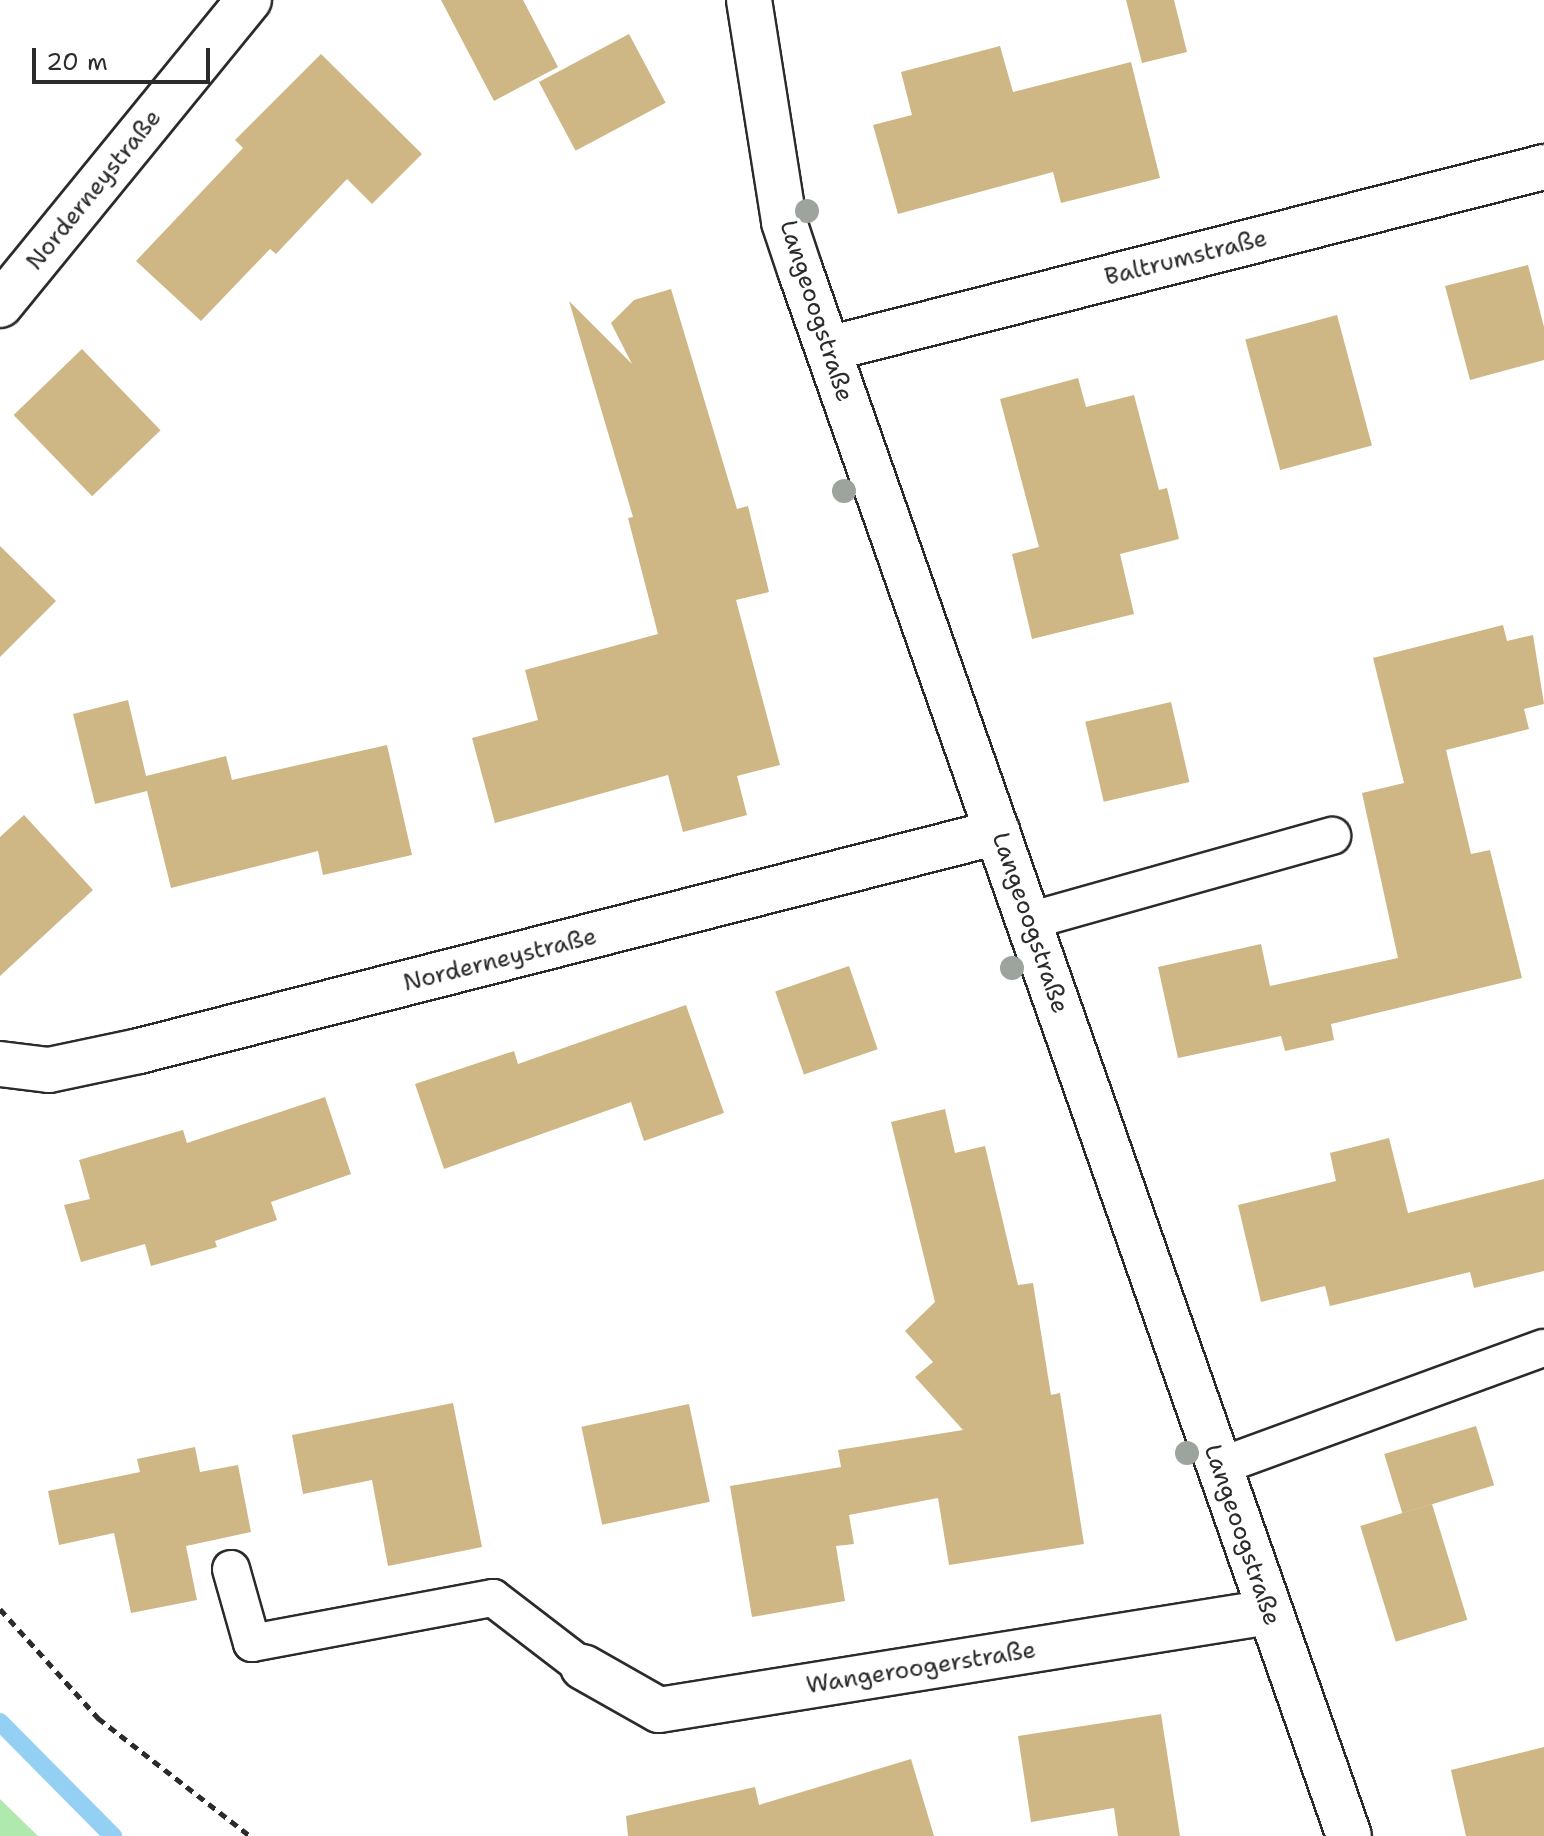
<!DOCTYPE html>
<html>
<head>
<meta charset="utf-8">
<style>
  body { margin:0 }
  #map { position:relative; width:1544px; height:1836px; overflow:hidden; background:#fff; font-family:"Shantell Sans",sans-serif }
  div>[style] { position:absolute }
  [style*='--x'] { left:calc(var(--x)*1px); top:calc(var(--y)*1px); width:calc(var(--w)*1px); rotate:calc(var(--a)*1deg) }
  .green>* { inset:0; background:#b0e9ad }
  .stream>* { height:18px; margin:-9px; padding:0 9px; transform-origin:9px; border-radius:9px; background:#94d0f4 }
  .building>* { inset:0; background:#ceb685; transform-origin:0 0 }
  .path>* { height:5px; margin-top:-2.5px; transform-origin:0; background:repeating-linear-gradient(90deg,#2b2b2b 0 8px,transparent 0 14px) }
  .roads { filter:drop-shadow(2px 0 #2b2b2b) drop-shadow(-2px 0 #2b2b2b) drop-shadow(0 2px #2b2b2b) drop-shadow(0 -2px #2b2b2b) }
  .service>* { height:36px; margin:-18px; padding:0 18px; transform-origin:18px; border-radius:18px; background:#fff }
  .minor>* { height:44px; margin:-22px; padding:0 22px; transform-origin:22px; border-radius:22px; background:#fff }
  .trees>* { width:24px; height:24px; margin:-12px; border-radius:50%; background:#9da49d }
  span { translate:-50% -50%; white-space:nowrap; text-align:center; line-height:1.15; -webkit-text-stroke:7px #fff; paint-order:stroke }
  .street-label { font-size:24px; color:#2b2b2b }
  .scale { position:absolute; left:32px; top:48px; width:178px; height:36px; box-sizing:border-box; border:4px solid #2b2b2b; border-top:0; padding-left:10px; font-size:24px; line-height:28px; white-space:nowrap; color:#2b2b2b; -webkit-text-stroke:6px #fff; paint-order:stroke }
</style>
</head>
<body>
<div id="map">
  <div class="green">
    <div style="clip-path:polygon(0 1799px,38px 1836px,0 1836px)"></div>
  </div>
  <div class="stream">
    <div style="--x:0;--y:1722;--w:161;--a:45.3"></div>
  </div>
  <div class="building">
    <div style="clip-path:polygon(441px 0,523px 0,558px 67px,494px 101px)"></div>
    <div style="clip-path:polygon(1126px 0,1174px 0,1187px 52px,1142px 63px)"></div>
    <div style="left:629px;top:34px;width:78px;height:102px;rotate:62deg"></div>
    <div style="clip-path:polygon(1000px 46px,1013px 92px,1131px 62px,1160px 178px,1061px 203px,1053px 172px,898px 214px,873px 125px,912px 115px,901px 72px)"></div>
    <div style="clip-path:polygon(321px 54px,422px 154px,372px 204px,347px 179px,276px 254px,270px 249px,201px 321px,136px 261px,243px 148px,235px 140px)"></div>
    <div style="clip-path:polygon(1528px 265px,1544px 327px,1544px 360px,1470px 380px,1445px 286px)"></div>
    <div style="clip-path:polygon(671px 289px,737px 509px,748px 506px,769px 592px,736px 600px,780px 765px,737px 776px,747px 815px,683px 832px,668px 775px,495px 823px,472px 738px,538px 720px,525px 670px,658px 634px,628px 518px,633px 517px,569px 301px,632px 364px,611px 323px,634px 300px)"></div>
    <div style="left:1337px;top:315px;width:135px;height:95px;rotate:75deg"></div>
    <div style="left:82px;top:349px;width:113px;height:95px;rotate:46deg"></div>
    <div style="clip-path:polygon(1078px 378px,1086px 407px,1134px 395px,1159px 490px,1167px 488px,1179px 539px,1120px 554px,1134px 614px,1032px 639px,1012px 554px,1039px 547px,1000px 399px)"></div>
    <div style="clip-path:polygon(0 546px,56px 601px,0 657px)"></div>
    <div style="clip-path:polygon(1503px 625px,1507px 641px,1533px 635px,1544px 704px,1524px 709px,1529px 729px,1446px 750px,1471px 854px,1490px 850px,1522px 978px,1331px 1024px,1334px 1040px,1285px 1051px,1281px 1036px,1178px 1058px,1158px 967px,1261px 944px,1270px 986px,1398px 958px,1362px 793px,1404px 783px,1373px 658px)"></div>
    <div style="clip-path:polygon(128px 700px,146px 776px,226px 756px,232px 780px,387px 745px,412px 855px,323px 875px,318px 851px,171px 888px,147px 791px,95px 804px,73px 714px)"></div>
    <div style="left:1171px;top:702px;width:82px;height:88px;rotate:77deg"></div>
    <div style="clip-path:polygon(24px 815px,93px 890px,0 976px,0 837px)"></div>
    <div style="left:849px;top:966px;width:88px;height:78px;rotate:71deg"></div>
    <div style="clip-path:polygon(686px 1005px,724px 1113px,644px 1141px,631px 1102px,444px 1169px,415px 1084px,514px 1051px,518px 1064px)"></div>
    <div style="clip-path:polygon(325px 1097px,351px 1174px,271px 1202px,277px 1220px,215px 1241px,217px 1247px,151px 1266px,145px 1244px,81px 1262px,64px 1205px,90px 1199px,79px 1160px,183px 1130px,187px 1143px)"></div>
    <div style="clip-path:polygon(945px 1109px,955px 1153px,985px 1146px,1018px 1285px,1033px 1283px,1051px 1395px,1060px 1393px,1084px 1544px,949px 1565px,938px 1498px,849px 1515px,854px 1544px,836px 1546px,845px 1601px,752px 1617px,730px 1486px,841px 1467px,838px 1450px,963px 1430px,915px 1377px,933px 1362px,905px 1331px,935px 1302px,891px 1122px)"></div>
    <div style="clip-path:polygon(1389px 1138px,1408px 1213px,1544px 1179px,1544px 1271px,1474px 1288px,1470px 1272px,1330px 1306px,1325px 1286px,1261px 1302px,1238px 1205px,1336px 1181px,1330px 1153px)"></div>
    <div style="clip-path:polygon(453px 1403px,482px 1547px,388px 1566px,372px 1480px,303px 1494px,292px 1435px)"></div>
    <div style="left:689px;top:1404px;width:100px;height:110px;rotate:78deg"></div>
    <div style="left:1476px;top:1426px;width:62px;height:96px;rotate:73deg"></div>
    <div style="clip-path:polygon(195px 1447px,200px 1472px,238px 1465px,251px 1532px,186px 1546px,197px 1600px,131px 1613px,114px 1533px,59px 1545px,48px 1491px,140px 1472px,137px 1459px)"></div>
    <div style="left:1432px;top:1504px;width:121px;height:75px;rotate:73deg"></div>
    <div style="clip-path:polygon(1161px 1714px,1180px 1836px,1118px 1836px,1114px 1808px,1031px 1822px,1018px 1736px)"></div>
    <div style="clip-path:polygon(1544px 1747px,1544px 1836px,1466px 1836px,1451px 1770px)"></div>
    <div style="clip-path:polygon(911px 1759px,934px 1836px,628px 1836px,626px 1816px,755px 1787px,759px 1805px)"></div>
  </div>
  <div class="path">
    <div style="--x:0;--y:1609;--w:147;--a:48"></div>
    <div style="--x:98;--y:1718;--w:192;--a:37.8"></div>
  </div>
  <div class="roads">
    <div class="service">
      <div style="--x:1029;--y:921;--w:315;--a:-15.7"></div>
      <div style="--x:1218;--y:1467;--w:346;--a:-20.1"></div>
      <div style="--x:231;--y:1569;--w:77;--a:74.2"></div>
      <div style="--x:252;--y:1643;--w:245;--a:-10.6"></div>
      <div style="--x:493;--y:1598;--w:113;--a:37.5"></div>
    </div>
    <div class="minor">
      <div style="--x:749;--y:0;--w:225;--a:81"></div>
      <div style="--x:784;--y:222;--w:51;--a:71.6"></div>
      <div style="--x:800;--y:270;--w:1659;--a:70.68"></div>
      <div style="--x:0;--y:305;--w:394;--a:-50.8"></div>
      <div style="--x:828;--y:349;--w:739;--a:-14.26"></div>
      <div style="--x:0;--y:1064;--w:49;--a:7"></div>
      <div style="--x:49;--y:1070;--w:92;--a:-11.9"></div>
      <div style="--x:139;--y:1051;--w:886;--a:-14.3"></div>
      <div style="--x:583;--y:1667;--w:87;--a:29.5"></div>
      <div style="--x:659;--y:1710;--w:618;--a:-9.13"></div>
    </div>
  </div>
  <div class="trees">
    <div style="left:807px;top:211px"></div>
    <div style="left:844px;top:491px"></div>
    <div style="left:1012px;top:968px"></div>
    <div style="left:1187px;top:1453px"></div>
  </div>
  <div class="street-label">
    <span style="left:94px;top:190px;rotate:-51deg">Norderneystraße</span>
    <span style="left:1186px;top:258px;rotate:-14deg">Baltrumstraße</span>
    <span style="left:816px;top:311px;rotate:72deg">Langeoogstraße</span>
    <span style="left:1030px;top:923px;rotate:71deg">Langeoogstraße</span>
    <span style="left:500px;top:960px;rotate:-14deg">Norderneystraße</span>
    <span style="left:1242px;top:1535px;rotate:71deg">Langeoogstraße</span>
    <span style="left:921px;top:1668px;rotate:-9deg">Wangeroogerstraße</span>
  </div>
  <div class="scale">20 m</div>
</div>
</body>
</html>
